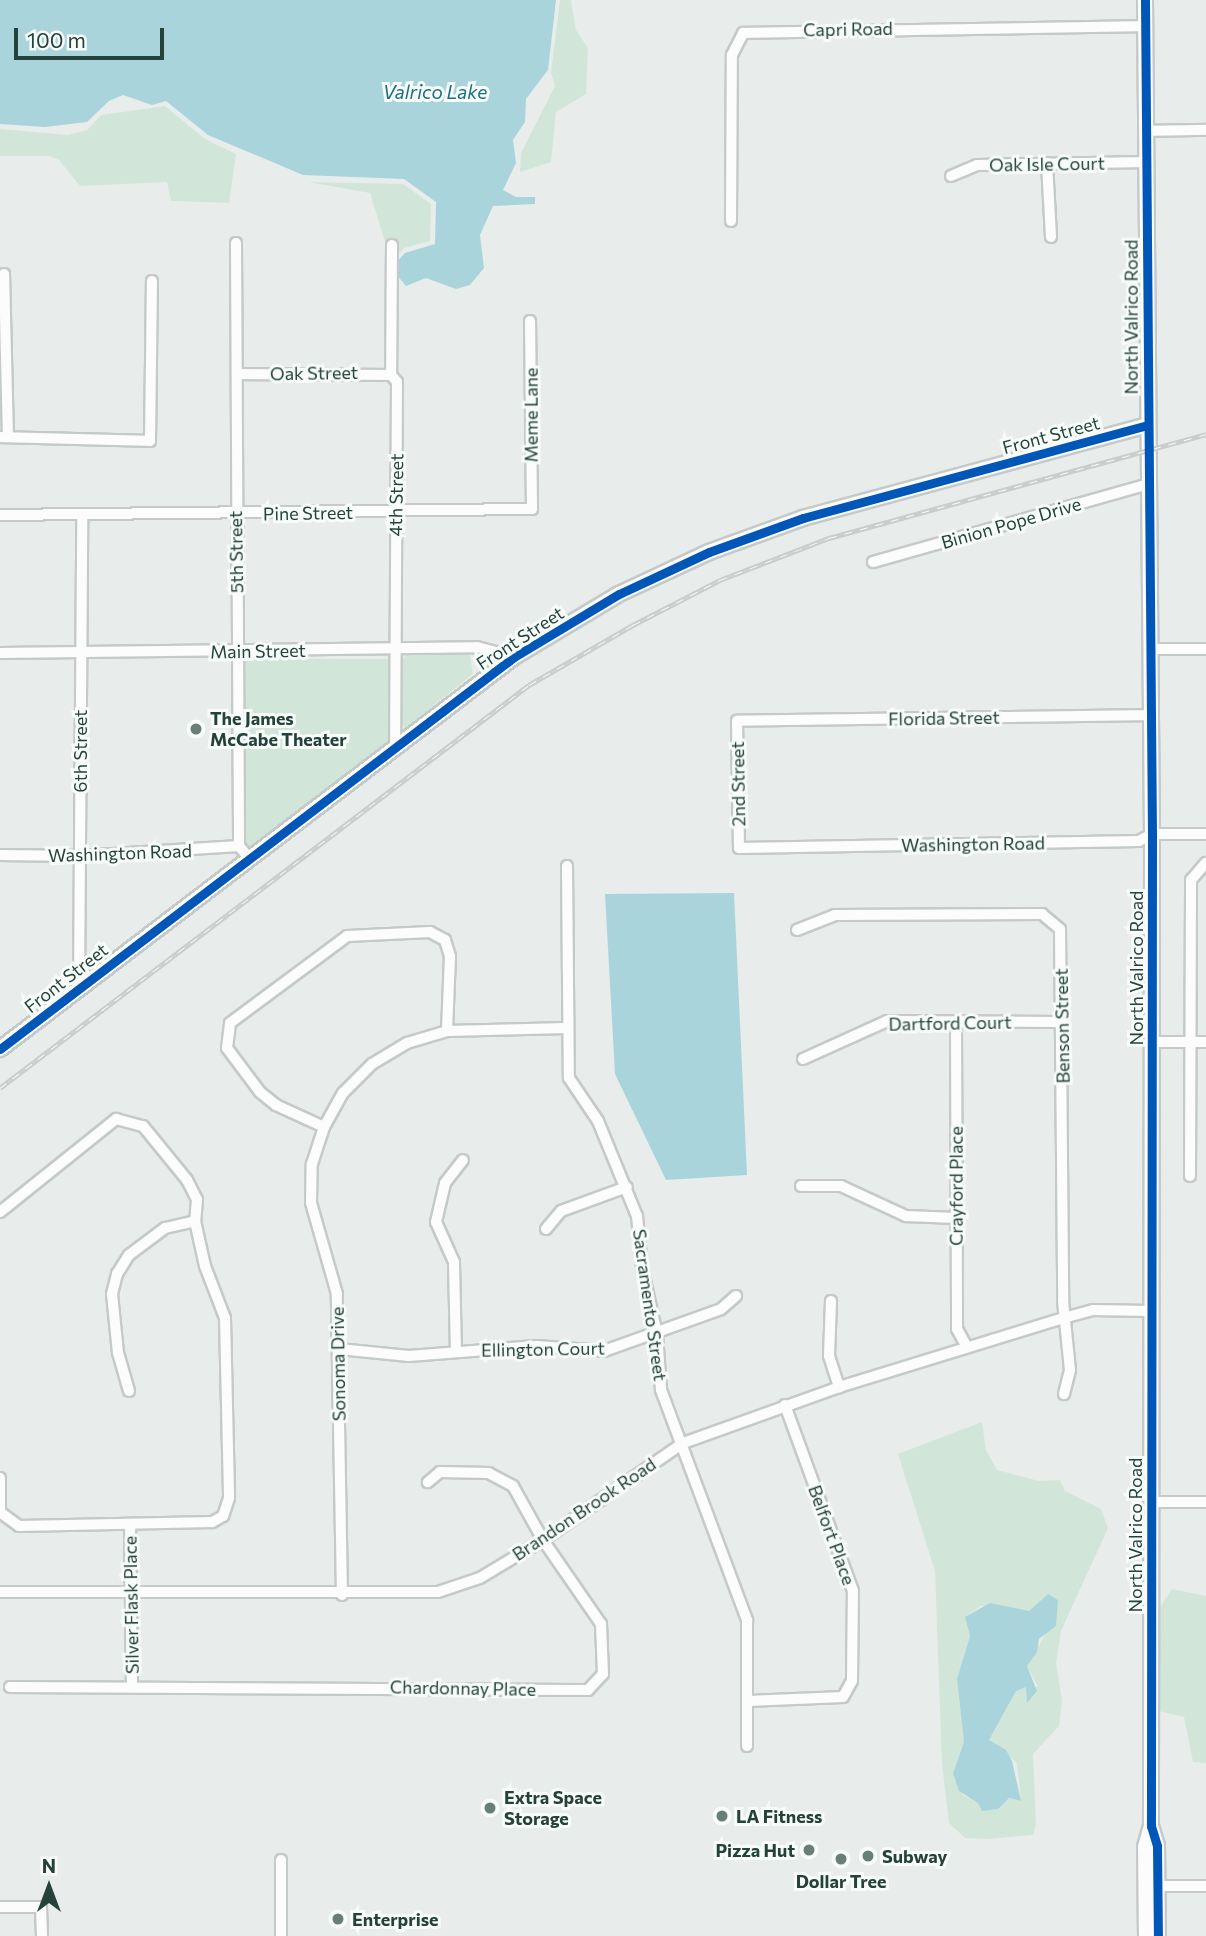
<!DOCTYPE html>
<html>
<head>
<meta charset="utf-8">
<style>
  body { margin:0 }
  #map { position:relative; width:1206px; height:1936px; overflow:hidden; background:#e8edeb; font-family:Commissioner,sans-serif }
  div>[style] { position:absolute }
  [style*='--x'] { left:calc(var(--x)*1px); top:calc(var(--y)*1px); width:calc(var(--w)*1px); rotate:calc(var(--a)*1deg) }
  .green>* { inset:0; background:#d1e6d8 }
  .water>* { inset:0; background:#a9d4db }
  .roads { filter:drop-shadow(2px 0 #c5cac8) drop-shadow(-2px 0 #c5cac8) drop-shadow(0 2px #c5cac8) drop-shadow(0 -2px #c5cac8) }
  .street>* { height:10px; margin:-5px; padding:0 5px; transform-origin:5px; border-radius:5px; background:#fcfcfc }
  .secondary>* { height:14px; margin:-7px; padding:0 7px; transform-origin:7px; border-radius:7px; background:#fcfcfc }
  .rail>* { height:5px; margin-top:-2.5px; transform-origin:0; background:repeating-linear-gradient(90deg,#f7fbf9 0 8px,#c9cdcc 0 16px); box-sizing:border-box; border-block:2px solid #c9cdcc }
  .cycleway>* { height:9px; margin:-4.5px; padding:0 4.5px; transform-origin:4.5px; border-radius:4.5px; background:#0057b8 }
  .dots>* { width:19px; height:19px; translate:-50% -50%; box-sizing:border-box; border:4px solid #f7fbf9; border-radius:50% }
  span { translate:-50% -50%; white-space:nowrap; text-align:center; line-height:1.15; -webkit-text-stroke:6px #f7fbf9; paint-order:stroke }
  .street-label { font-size:18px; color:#24423a }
  .poi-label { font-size:18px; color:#24423a; font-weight:700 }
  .left { translate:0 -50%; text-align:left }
  .right { translate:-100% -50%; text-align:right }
  .water-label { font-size:19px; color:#1c6f80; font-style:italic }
  .north { position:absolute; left:14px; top:1852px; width:70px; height:70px; -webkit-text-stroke:5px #f7fbf9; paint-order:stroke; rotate:0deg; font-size:19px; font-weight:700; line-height:28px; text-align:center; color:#24423a }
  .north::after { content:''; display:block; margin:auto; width:24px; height:32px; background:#24423a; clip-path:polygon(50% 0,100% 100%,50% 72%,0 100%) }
  .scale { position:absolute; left:14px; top:28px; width:150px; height:32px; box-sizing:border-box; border:4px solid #24423a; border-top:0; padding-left:9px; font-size:21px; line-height:24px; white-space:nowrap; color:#24423a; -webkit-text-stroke:5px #f7fbf9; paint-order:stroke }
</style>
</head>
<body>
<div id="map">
  <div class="green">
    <div style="clip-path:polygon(571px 0,576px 30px,588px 48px,586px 94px,556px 112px,551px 162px,520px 172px,521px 153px,555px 86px,551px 73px,560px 0)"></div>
    <div style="clip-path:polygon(165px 106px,205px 139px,236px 154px,229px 203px,171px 201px,167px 182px,80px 186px,59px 160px,49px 156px,0 156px,0 129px,68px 135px,87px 130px,101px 115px)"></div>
    <div style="clip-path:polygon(308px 182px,403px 184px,431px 204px,430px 241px,404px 248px,397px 255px,397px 240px,387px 240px,387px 248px,370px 193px)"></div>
    <div style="clip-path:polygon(410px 651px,463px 651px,470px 656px,473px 674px,405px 728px,401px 722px,400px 662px)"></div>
    <div style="clip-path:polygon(242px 659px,390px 659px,390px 743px,249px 851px,243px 838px)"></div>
    <div style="clip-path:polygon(evenodd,982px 1422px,986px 1450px,997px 1470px,1039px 1481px,1060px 1480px,1065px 1491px,1101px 1509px,1108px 1528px,1061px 1631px,1056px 1663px,1062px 1701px,1059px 1726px,1033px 1754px,1036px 1824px,1033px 1835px,988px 1839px,965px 1838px,949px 1823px,942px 1764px,935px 1571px,898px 1454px,982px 1422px,1048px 1594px,1047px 1631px,1027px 1666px,1038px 1687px,1023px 1686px,1016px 1691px,989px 1740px,1017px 1763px,1021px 1801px,1009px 1798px,1001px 1805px,979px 1803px,963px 1795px,953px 1773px,964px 1742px,957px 1679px,970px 1636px,965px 1617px,981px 1606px,1029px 1611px,1048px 1594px)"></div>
    <div style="clip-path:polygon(1172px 1589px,1206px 1596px,1206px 1763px,1193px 1762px,1184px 1717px,1159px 1711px,1156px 1613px)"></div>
  </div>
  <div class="water">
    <div style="clip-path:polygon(0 0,556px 0,548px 70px,526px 99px,525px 122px,513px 140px,516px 163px,503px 190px,516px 197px,535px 197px,535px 204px,493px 206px,480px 235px,484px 268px,470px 285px,456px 289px,426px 278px,406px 286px,396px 274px,397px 262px,405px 253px,435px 244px,436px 202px,404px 179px,303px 175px,208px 135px,166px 101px,152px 105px,123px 95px,109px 101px,87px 122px,45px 127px,0 124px)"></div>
    <div style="clip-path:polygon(734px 893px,747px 1175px,666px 1180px,615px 1074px,605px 894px)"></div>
    <div style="clip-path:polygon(1048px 1594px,1058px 1600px,1056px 1626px,1039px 1639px,1037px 1652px,1027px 1666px,1037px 1691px,1027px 1703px,1026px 1687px,1016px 1691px,989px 1740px,1006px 1750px,1012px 1761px,1021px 1801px,1009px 1798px,998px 1809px,982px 1811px,978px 1803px,959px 1791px,953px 1773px,964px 1742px,957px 1679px,970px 1636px,965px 1617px,990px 1603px,1029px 1611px)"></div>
  </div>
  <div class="roads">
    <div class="street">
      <div style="--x:1146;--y:131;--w:60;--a:-1"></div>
      <div style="--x:1047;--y:163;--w:74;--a:86.9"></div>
      <div style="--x:951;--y:176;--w:28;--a:-23"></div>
      <div style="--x:977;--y:165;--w:169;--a:-1"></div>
      <div style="--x:731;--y:221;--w:166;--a:-89.7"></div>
      <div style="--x:732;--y:55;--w:25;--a:-63"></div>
      <div style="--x:743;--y:33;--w:402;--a:-1"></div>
      <div style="--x:236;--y:243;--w:603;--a:89.71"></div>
      <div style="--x:239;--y:846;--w:16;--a:50"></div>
      <div style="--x:392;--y:245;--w:130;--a:90.4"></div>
      <div style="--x:391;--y:375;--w:9;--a:49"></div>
      <div style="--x:397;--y:382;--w:364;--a:90.3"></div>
      <div style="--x:4;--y:274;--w:162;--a:88.6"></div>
      <div style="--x:237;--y:374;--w:154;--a:0.4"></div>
      <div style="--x:0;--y:437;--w:150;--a:1.5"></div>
      <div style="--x:150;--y:441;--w:160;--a:-89.3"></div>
      <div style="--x:0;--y:515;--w:532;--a:-0.65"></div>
      <div style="--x:532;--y:509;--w:188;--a:-90.6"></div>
      <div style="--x:873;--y:562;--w:286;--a:-15.8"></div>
      <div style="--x:1150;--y:649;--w:56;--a:0"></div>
      <div style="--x:0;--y:653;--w:477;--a:-0.7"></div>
      <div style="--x:477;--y:647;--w:38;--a:15"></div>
      <div style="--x:1151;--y:715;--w:414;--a:179.2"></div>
      <div style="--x:737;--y:721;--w:127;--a:89.1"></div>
      <div style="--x:739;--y:848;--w:400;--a:-1"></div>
      <div style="--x:1139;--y:841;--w:15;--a:-28"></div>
      <div style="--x:1152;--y:834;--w:54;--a:0"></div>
      <div style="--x:0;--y:855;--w:81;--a:0.7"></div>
      <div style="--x:81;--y:856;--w:158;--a:-3.6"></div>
      <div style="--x:567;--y:866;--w:212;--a:89.5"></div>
      <div style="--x:569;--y:1078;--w:52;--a:56"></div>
      <div style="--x:598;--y:1121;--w:103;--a:67.7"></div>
      <div style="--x:637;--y:1216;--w:51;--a:84.4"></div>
      <div style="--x:642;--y:1267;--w:69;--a:77.4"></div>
      <div style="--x:657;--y:1334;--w:56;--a:85.9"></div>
      <div style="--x:661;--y:1390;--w:246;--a:69.5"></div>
      <div style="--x:747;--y:1620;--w:126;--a:90"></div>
      <div style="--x:797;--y:930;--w:41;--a:-21.5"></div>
      <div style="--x:835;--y:915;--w:207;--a:-0.3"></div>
      <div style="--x:1042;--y:914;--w:23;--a:40"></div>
      <div style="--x:1060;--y:929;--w:372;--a:89.5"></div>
      <div style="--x:1063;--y:1301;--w:69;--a:84.2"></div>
      <div style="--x:1070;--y:1370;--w:25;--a:104"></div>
      <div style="--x:79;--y:987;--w:471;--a:-89.6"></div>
      <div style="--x:956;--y:1022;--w:307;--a:89.8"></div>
      <div style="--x:957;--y:1329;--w:21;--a:61"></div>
      <div style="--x:1151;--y:1042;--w:55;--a:0"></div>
      <div style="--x:803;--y:1059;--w:92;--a:-24.3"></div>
      <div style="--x:887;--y:1021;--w:175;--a:0.3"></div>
      <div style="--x:324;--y:1127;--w:53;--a:-155.4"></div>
      <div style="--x:276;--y:1105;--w:21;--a:-141"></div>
      <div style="--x:260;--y:1092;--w:55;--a:-126.9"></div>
      <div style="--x:227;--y:1048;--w:25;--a:-83"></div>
      <div style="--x:230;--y:1023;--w:146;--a:-36.6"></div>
      <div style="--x:347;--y:936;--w:83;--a:-2.8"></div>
      <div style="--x:430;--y:932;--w:17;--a:28"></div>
      <div style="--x:445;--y:940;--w:17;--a:73"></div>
      <div style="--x:450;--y:956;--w:75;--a:92.3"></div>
      <div style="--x:1190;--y:1176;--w:296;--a:-89.8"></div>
      <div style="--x:1191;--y:880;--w:23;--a:-49"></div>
      <div style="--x:801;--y:1186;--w:40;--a:0"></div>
      <div style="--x:841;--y:1186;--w:72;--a:24.8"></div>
      <div style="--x:906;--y:1216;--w:50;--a:2.3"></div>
      <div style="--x:0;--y:1212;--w:149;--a:-38.7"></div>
      <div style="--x:116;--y:1119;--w:28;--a:15"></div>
      <div style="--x:143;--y:1126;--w:70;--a:50.8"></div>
      <div style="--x:187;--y:1180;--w:22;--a:63"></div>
      <div style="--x:197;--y:1200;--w:21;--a:95"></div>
      <div style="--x:195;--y:1221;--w:46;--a:77.5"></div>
      <div style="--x:205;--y:1266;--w:56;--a:69"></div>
      <div style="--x:225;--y:1318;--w:180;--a:88.7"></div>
      <div style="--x:229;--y:1498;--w:19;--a:108"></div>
      <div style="--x:223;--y:1516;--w:13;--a:151"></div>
      <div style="--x:212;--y:1522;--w:193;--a:178.8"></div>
      <div style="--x:19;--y:1526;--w:24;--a:-144"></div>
      <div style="--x:0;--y:1512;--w:34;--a:-90"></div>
      <div style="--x:546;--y:1229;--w:23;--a:-50"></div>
      <div style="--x:561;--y:1211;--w:70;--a:-20"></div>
      <div style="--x:831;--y:1301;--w:55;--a:92.1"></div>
      <div style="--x:829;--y:1356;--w:33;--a:72"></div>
      <div style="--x:339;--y:1349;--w:70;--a:5.7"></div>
      <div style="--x:409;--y:1356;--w:128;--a:-4.5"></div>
      <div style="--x:537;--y:1346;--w:67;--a:4.3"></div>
      <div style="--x:604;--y:1351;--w:124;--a:-19.7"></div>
      <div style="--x:721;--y:1309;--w:20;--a:-41"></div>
      <div style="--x:456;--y:1352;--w:90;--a:-91.3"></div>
      <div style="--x:454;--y:1262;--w:44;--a:-114.2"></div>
      <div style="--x:436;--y:1222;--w:40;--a:-77"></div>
      <div style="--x:445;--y:1183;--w:29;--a:-52"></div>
      <div style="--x:129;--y:1391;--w:40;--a:-106"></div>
      <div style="--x:118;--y:1353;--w:59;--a:-95.8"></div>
      <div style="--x:112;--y:1294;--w:21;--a:-76"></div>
      <div style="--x:117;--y:1274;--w:22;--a:-58"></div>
      <div style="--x:129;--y:1255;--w:45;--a:-36.9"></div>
      <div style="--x:165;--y:1228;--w:31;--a:-13"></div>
      <div style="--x:1150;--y:1502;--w:56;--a:0"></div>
      <div style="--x:130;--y:1524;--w:161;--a:89.3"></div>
      <div style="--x:0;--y:1592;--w:438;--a:0"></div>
      <div style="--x:438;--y:1592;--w:44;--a:-18.4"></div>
      <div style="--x:480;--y:1578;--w:74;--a:-31.1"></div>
      <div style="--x:543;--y:1540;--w:170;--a:-34.7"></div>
      <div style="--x:683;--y:1443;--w:166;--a:-19.7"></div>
      <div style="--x:839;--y:1387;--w:239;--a:-17.1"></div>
      <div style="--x:1067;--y:1317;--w:27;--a:-15"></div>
      <div style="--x:1093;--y:1310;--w:56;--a:1"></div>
      <div style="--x:342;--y:1595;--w:301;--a:-91"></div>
      <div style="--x:337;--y:1294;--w:95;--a:-105.9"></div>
      <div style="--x:311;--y:1203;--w:39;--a:-89"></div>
      <div style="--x:312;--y:1164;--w:39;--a:-72"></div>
      <div style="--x:324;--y:1127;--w:39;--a:-61"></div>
      <div style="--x:343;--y:1093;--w:41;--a:-45"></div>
      <div style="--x:372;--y:1064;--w:41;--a:-31"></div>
      <div style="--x:407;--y:1043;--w:42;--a:-16.7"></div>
      <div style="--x:447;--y:1031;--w:119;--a:-1.4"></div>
      <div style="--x:10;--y:1687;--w:578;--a:0.3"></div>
      <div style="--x:588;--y:1690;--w:22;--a:-47"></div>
      <div style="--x:603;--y:1674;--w:50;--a:-92.3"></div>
      <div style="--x:601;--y:1624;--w:102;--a:-124.6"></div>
      <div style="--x:543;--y:1540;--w:62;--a:-119.1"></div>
      <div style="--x:513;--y:1486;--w:27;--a:-152"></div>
      <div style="--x:489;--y:1473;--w:49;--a:-178.8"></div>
      <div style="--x:440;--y:1472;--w:16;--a:140"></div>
      <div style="--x:747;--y:1701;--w:96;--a:-2.4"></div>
      <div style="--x:843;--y:1697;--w:18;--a:-61"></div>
      <div style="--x:852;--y:1681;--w:90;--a:-89.4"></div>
      <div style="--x:853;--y:1591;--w:198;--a:-110.1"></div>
      <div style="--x:281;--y:1860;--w:76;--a:90"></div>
      <div style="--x:1157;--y:1886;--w:49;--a:0"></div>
      <div style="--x:0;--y:1907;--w:41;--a:0"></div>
      <div style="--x:41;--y:1907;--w:29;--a:88"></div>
    </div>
    <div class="secondary">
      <div style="--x:1145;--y:0;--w:834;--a:89.52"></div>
      <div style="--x:1152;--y:834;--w:992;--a:90.06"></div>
      <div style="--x:1151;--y:1826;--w:21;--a:73"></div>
      <div style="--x:1157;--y:1846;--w:90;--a:89.4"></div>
      <div style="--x:0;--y:1049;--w:646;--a:-37.33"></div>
      <div style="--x:514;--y:657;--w:122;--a:-31"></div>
      <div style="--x:619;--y:594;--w:99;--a:-25"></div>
      <div style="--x:709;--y:552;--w:100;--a:-19.9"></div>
      <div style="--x:803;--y:518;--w:356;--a:-15.1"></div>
      <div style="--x:1146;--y:1936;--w:89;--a:-90.6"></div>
      <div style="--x:1145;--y:1847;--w:22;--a:-74"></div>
    </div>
  </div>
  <div class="rail">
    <div style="--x:0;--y:1088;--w:665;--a:-37.3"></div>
    <div style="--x:529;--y:685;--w:120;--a:-30"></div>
    <div style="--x:633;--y:625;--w:98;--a:-27.3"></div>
    <div style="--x:720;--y:580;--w:117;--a:-21.1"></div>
    <div style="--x:829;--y:538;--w:391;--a:-15.4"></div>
  </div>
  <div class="cycleway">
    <div style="--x:1145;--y:0;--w:834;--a:89.52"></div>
    <div style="--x:1152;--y:834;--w:992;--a:90.06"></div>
    <div style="--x:1151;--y:1826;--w:21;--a:73"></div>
    <div style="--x:1157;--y:1846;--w:90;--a:89.4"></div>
    <div style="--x:0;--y:1049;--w:646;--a:-37.33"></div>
    <div style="--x:514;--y:657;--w:122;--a:-31"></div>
    <div style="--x:619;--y:594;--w:99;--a:-25"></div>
    <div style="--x:709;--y:552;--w:100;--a:-19.9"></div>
    <div style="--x:803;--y:518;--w:356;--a:-15.1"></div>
  </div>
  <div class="dots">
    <div style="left:196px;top:729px;background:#697e78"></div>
    <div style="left:490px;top:1808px;background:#697e78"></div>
    <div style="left:722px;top:1816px;background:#697e78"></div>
    <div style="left:809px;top:1850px;background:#697e78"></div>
    <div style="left:868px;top:1856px;background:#697e78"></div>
    <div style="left:841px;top:1859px;background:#697e78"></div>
    <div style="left:338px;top:1919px;background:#697e78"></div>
  </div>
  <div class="street-label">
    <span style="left:848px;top:29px;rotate:-1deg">Capri Road</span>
    <span style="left:1047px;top:164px;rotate:-1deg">Oak Isle Court</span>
    <span style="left:1131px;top:317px;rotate:-90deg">North Valrico Road</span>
    <span style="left:314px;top:373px;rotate:-1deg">Oak Street</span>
    <span style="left:531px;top:415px;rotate:-90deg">Meme Lane</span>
    <span style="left:1051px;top:435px;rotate:-15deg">Front Street</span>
    <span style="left:396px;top:495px;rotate:-89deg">4th Street</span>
    <span style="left:308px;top:513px;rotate:-1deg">Pine Street</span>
    <span style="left:1011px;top:523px;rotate:-16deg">Binion Pope Drive</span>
    <span style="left:236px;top:552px;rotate:-91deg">5th Street</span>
    <span style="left:520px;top:638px;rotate:-33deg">Front Street</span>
    <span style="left:258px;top:651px;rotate:-1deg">Main Street</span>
    <span style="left:944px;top:718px;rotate:-1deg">Florida Street</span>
    <span style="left:80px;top:751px;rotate:-90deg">6th Street</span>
    <span style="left:738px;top:784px;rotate:-91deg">2nd Street</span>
    <span style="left:973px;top:844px;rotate:-1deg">Washington Road</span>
    <span style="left:120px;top:853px;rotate:-2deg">Washington Road</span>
    <span style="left:1136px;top:968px;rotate:-90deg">North Valrico Road</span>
    <span style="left:66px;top:978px;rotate:-38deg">Front Street</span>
    <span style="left:950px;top:1023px;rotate:-1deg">Dartford Court</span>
    <span style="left:1062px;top:1026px;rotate:-91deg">Benson Street</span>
    <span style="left:956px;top:1186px;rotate:-90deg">Crayford Place</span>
    <span style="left:650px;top:1305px;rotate:82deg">Sacramento Street</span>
    <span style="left:543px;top:1349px;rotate:-1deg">Ellington Court</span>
    <span style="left:338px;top:1364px;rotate:-91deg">Sonoma Drive</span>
    <span style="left:584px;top:1509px;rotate:-34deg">Brandon Brook Road</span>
    <span style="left:832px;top:1535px;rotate:70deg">Belfort Place</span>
    <span style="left:1135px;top:1535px;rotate:-90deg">North Valrico Road</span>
    <span style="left:131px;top:1605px;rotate:-91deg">Silver Flask Place</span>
    <span style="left:463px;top:1688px;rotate:1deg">Chardonnay Place</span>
  </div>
  <div class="poi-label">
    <span class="left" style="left:210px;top:729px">The James<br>McCabe Theater</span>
    <span class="left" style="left:504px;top:1808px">Extra Space<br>Storage</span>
    <span class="left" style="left:736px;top:1816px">LA Fitness</span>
    <span class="right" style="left:795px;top:1850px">Pizza Hut</span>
    <span class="left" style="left:882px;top:1856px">Subway</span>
    <span style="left:841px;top:1881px">Dollar Tree</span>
    <span class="left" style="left:352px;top:1919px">Enterprise</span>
  </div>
  <div class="water-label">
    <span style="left:435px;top:92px">Valrico Lake</span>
  </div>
  <div class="north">N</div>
  <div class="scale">100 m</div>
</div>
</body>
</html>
